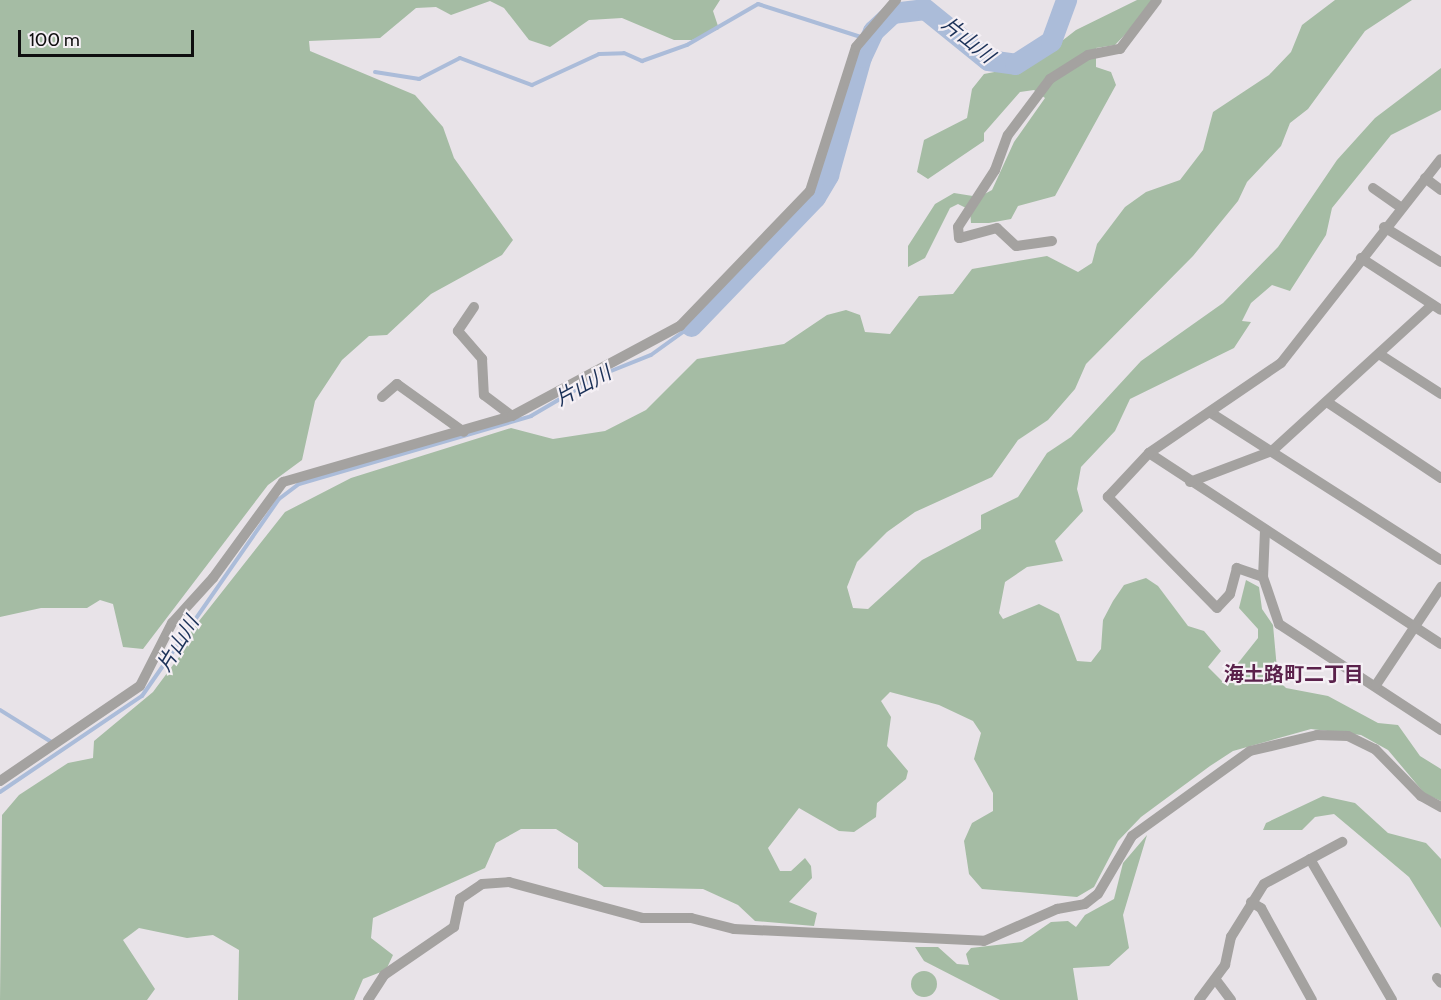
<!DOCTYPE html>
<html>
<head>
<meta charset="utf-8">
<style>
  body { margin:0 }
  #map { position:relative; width:1441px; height:1000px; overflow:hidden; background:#e8e3e8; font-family:Cabin,"Noto Sans JP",sans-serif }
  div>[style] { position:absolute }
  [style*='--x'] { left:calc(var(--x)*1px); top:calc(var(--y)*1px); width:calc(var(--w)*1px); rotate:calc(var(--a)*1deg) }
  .green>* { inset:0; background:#a5bca4 }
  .round { border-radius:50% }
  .stream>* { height:4px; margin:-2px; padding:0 2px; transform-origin:2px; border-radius:2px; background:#abbcd9 }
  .river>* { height:21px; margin:-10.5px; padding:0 10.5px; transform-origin:10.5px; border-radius:10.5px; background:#abbcd9 }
  .street>* { height:10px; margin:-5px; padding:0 5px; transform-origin:5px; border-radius:5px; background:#a4a2a0 }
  span { translate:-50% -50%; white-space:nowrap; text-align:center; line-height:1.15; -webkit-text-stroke:4.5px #f5f0f5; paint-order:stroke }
  .water-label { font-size:20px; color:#1b3158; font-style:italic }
  .neighbourhood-label { font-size:20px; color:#5a214b; font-weight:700 }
  .scale { position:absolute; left:18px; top:30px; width:176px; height:27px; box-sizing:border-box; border:3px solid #0f0e0f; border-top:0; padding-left:8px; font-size:18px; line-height:21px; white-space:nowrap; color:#0f0e0f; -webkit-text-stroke:4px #f5f0f5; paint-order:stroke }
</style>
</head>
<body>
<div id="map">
  <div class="green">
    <div style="clip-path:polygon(0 0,720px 0,713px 11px,719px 29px,692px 40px,674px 40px,622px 18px,589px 20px,550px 47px,529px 40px,504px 8px,490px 1px,451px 15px,436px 7px,416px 8px,380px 38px,309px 41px,310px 51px,415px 95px,443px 127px,454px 158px,513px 240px,502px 255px,431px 294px,387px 335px,369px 336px,342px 360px,315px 401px,302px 460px,268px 485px,143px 649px,123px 647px,113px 604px,100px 600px,87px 608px,41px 608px,0 617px)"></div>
    <div style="clip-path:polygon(1137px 0,1158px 0,1115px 45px,1096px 48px,1096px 67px,1111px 72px,1116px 85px,1055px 196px,1018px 206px,1011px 219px,989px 223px,971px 223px,970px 210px,958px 204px,950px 208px,925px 258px,908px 267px,908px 246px,935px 204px,954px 193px,979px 197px,992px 190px,1014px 142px,1045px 98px,1034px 90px,1020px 92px,984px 133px,984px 141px,928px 179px,917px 172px,924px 140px,967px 118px,972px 89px,984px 74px,1031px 65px,1076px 30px)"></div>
    <div style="clip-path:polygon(1335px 0,1412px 0,1365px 31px,1308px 109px,1290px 123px,1281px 146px,1247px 182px,1238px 201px,1193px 256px,1086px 364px,1075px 389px,1048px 420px,1018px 440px,992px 477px,915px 512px,887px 532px,857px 562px,847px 587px,853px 608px,868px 609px,922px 560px,981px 529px,981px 515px,1018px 497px,1047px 453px,1071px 437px,1141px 361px,1223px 303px,1278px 247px,1337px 160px,1375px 118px,1441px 68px,1441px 110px,1391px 135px,1332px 208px,1326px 235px,1290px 291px,1272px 285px,1251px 303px,1242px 321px,1251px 322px,1234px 348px,1130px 399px,1115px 431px,1081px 467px,1077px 489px,1083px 511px,1055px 541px,1063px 561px,1027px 567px,1005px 582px,999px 613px,1003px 619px,1039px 604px,1059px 614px,1077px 661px,1091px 662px,1101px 649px,1103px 620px,1113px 601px,1124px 585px,1146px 578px,1158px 586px,1188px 626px,1204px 631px,1221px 651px,1208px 667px,1223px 682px,1258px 638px,1258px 629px,1239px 608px,1246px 580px,1259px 587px,1262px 609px,1273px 625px,1278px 680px,1286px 688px,1328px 696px,1378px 723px,1398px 725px,1420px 756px,1441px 769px,1441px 801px,1425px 794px,1388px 750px,1361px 735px,1311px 729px,1233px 751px,1210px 766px,1141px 817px,1118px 841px,1094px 887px,1077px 897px,982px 889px,969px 874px,964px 841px,972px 823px,993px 811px,993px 793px,974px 759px,981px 733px,973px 721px,939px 705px,890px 692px,881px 701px,891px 717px,887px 746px,908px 771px,906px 779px,877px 803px,876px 817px,854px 832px,839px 831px,799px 808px,768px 848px,780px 871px,791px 871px,805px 858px,811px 866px,812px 878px,789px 902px,817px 913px,814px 926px,755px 921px,738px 905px,703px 889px,604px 887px,578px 868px,578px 843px,556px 829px,521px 829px,496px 843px,485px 868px,373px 918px,371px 938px,393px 955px,386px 970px,363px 979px,354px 1000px,238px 1000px,239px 950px,213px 935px,187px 938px,139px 928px,123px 940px,155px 989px,147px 1000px,0 1000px,2px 815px,19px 795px,68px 763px,93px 758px,94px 741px,153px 692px,182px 653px,188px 635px,285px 512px,351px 478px,511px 428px,553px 439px,605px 431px,646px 410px,697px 359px,784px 344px,827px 315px,846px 310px,860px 315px,865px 332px,890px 334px,919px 296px,953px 294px,972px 269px,1047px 256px,1078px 272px,1092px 263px,1097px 244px,1125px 207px,1146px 192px,1180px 180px,1203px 150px,1213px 112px,1269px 75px,1291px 52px,1302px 25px)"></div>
    <div style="clip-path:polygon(1323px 796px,1355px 803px,1388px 833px,1426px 843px,1441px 859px,1441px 928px,1409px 877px,1334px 814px,1315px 817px,1302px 830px,1263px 830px,1266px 823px)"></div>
    <div style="clip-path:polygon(1147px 835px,1123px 915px,1129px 948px,1109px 966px,1073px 968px,1078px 1000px,1000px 1000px,924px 961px,915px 947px,938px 947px,957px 964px,969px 965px,966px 954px,971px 948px,1022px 942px,1051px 922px,1068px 921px,1076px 927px,1085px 915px,1114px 899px,1123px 863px)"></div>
    <div class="round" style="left:911px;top:971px;width:26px;height:26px"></div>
  </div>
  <div class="stream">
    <div style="--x:375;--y:72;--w:45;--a:9"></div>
    <div style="--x:419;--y:79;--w:46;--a:-27.1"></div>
    <div style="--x:460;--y:58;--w:77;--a:20.6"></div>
    <div style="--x:532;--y:85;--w:74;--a:-24.8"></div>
    <div style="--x:599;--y:54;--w:25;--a:-2"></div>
    <div style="--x:624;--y:53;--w:20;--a:24"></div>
    <div style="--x:642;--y:61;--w:48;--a:-19.6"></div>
    <div style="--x:687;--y:45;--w:82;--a:-30"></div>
    <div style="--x:758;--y:4;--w:108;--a:17.8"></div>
    <div style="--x:0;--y:710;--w:62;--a:31.9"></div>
    <div style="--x:0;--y:792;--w:171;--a:-34.1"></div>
    <div style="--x:142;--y:696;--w:240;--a:-55.2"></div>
    <div style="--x:279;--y:499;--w:25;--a:-37"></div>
    <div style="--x:299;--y:484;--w:242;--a:-16.3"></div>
    <div style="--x:531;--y:416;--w:81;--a:-30.4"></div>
    <div style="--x:601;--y:375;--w:54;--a:-21.8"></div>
    <div style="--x:651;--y:355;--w:49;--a:-35.9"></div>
  </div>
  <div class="river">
    <div style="--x:691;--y:326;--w:179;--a:-46.1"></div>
    <div style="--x:815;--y:197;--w:26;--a:-59"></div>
    <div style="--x:828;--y:175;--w:123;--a:-74.4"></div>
    <div style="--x:861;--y:57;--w:29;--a:-65"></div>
    <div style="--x:873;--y:31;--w:26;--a:-43"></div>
    <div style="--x:892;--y:13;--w:33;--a:-7"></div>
    <div style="--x:925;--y:9;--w:81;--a:39"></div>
    <div style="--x:988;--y:60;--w:27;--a:8"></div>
    <div style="--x:1015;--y:64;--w:43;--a:-32.6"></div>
    <div style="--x:1051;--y:41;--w:44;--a:-69.9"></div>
  </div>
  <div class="street">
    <div style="--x:1425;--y:178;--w:20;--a:37"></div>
    <div style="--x:1373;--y:188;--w:33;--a:35"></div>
    <div style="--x:1384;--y:227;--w:67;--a:31.6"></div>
    <div style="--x:1052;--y:241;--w:36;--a:172"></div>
    <div style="--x:1016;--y:246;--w:26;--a:-137"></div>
    <div style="--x:997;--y:228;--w:39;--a:165"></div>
    <div style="--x:959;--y:238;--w:11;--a:-95"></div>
    <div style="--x:958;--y:227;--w:68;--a:-57"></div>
    <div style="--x:995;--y:170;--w:37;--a:-70"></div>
    <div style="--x:1008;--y:135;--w:70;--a:-53.1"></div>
    <div style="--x:1050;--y:79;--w:45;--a:-32.3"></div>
    <div style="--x:1088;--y:55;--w:33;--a:-11"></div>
    <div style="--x:1120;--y:49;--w:61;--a:-52.9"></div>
    <div style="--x:1361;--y:258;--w:95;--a:33"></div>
    <div style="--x:474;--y:307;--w:29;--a:124"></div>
    <div style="--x:458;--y:331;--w:37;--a:49"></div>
    <div style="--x:482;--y:359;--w:36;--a:87"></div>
    <div style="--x:484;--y:395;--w:35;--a:37"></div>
    <div style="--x:1379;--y:354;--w:74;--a:32.8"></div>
    <div style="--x:382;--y:397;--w:20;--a:-41"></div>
    <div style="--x:397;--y:384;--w:82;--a:35.6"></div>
    <div style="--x:1327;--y:402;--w:137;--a:33.7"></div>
    <div style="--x:1211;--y:413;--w:273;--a:32.6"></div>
    <div style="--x:1149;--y:453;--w:349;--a:33.2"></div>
    <div style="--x:1190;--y:482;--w:88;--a:-20.7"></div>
    <div style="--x:1272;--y:451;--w:217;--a:-42.4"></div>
    <div style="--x:1265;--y:530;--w:47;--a:92.4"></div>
    <div style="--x:1263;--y:577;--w:50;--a:71.2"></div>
    <div style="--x:1279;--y:624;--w:194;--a:33.2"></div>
    <div style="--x:1263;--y:577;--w:28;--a:-161"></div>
    <div style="--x:1237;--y:568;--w:27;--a:105"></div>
    <div style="--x:1230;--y:594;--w:19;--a:133"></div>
    <div style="--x:1217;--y:608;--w:156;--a:-134.5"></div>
    <div style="--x:1108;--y:497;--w:60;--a:-47"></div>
    <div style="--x:1149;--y:453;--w:160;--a:-34.3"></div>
    <div style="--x:1281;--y:363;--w:259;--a:-51.9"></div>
    <div style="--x:1376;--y:685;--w:118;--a:-56.4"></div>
    <div style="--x:0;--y:781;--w:169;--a:-34.2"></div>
    <div style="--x:140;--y:686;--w:71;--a:-63.1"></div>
    <div style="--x:172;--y:623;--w:61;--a:-47.7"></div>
    <div style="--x:213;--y:578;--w:119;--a:-53.9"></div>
    <div style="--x:283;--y:482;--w:238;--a:-16.1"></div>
    <div style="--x:512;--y:416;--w:191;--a:-28.2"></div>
    <div style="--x:680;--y:326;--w:187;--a:-46.1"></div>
    <div style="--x:810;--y:191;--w:151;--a:-72.3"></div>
    <div style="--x:856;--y:47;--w:62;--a:-49.6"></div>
    <div style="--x:1310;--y:859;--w:163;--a:59.8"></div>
    <div style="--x:1251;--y:902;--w:12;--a:31"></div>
    <div style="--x:1261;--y:908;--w:105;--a:61"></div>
    <div style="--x:1437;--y:978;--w:6;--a:51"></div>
    <div style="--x:1216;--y:980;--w:25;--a:53"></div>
    <div style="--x:368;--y:1000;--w:30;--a:-57"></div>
    <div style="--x:384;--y:975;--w:85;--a:-34.4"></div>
    <div style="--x:454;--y:927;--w:29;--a:-78"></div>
    <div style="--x:460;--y:899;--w:27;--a:-34"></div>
    <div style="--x:482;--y:884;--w:27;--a:-4"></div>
    <div style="--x:509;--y:882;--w:138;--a:15.1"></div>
    <div style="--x:642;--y:918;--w:49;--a:0"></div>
    <div style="--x:691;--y:918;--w:44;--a:14.3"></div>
    <div style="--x:734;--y:929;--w:250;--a:2.7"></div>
    <div style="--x:984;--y:941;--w:80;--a:-23.7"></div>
    <div style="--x:1057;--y:909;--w:28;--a:-10"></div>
    <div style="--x:1085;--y:904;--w:16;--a:-38"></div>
    <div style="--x:1098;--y:894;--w:67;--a:-59.6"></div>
    <div style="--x:1132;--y:836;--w:145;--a:-35.8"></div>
    <div style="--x:1250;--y:751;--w:69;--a:-13.4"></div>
    <div style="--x:1317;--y:735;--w:31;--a:2"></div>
    <div style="--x:1348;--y:736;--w:30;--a:26"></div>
    <div style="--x:1375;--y:749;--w:66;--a:45.6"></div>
    <div style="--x:1421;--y:796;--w:23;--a:29"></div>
    <div style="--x:1199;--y:1000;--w:44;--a:-53.4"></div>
    <div style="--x:1225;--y:965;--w:29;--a:-78"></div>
    <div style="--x:1231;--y:937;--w:62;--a:-58.1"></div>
    <div style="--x:1264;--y:884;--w:89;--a:-28.3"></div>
  </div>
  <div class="water-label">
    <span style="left:968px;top:40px;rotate:39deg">片山川</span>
    <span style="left:583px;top:386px;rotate:-29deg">片山川</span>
    <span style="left:178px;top:644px;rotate:-59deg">片山川</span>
  </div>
  <div class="neighbourhood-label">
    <span style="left:1294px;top:674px">海土路町二丁目</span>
  </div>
  <div class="scale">100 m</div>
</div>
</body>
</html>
